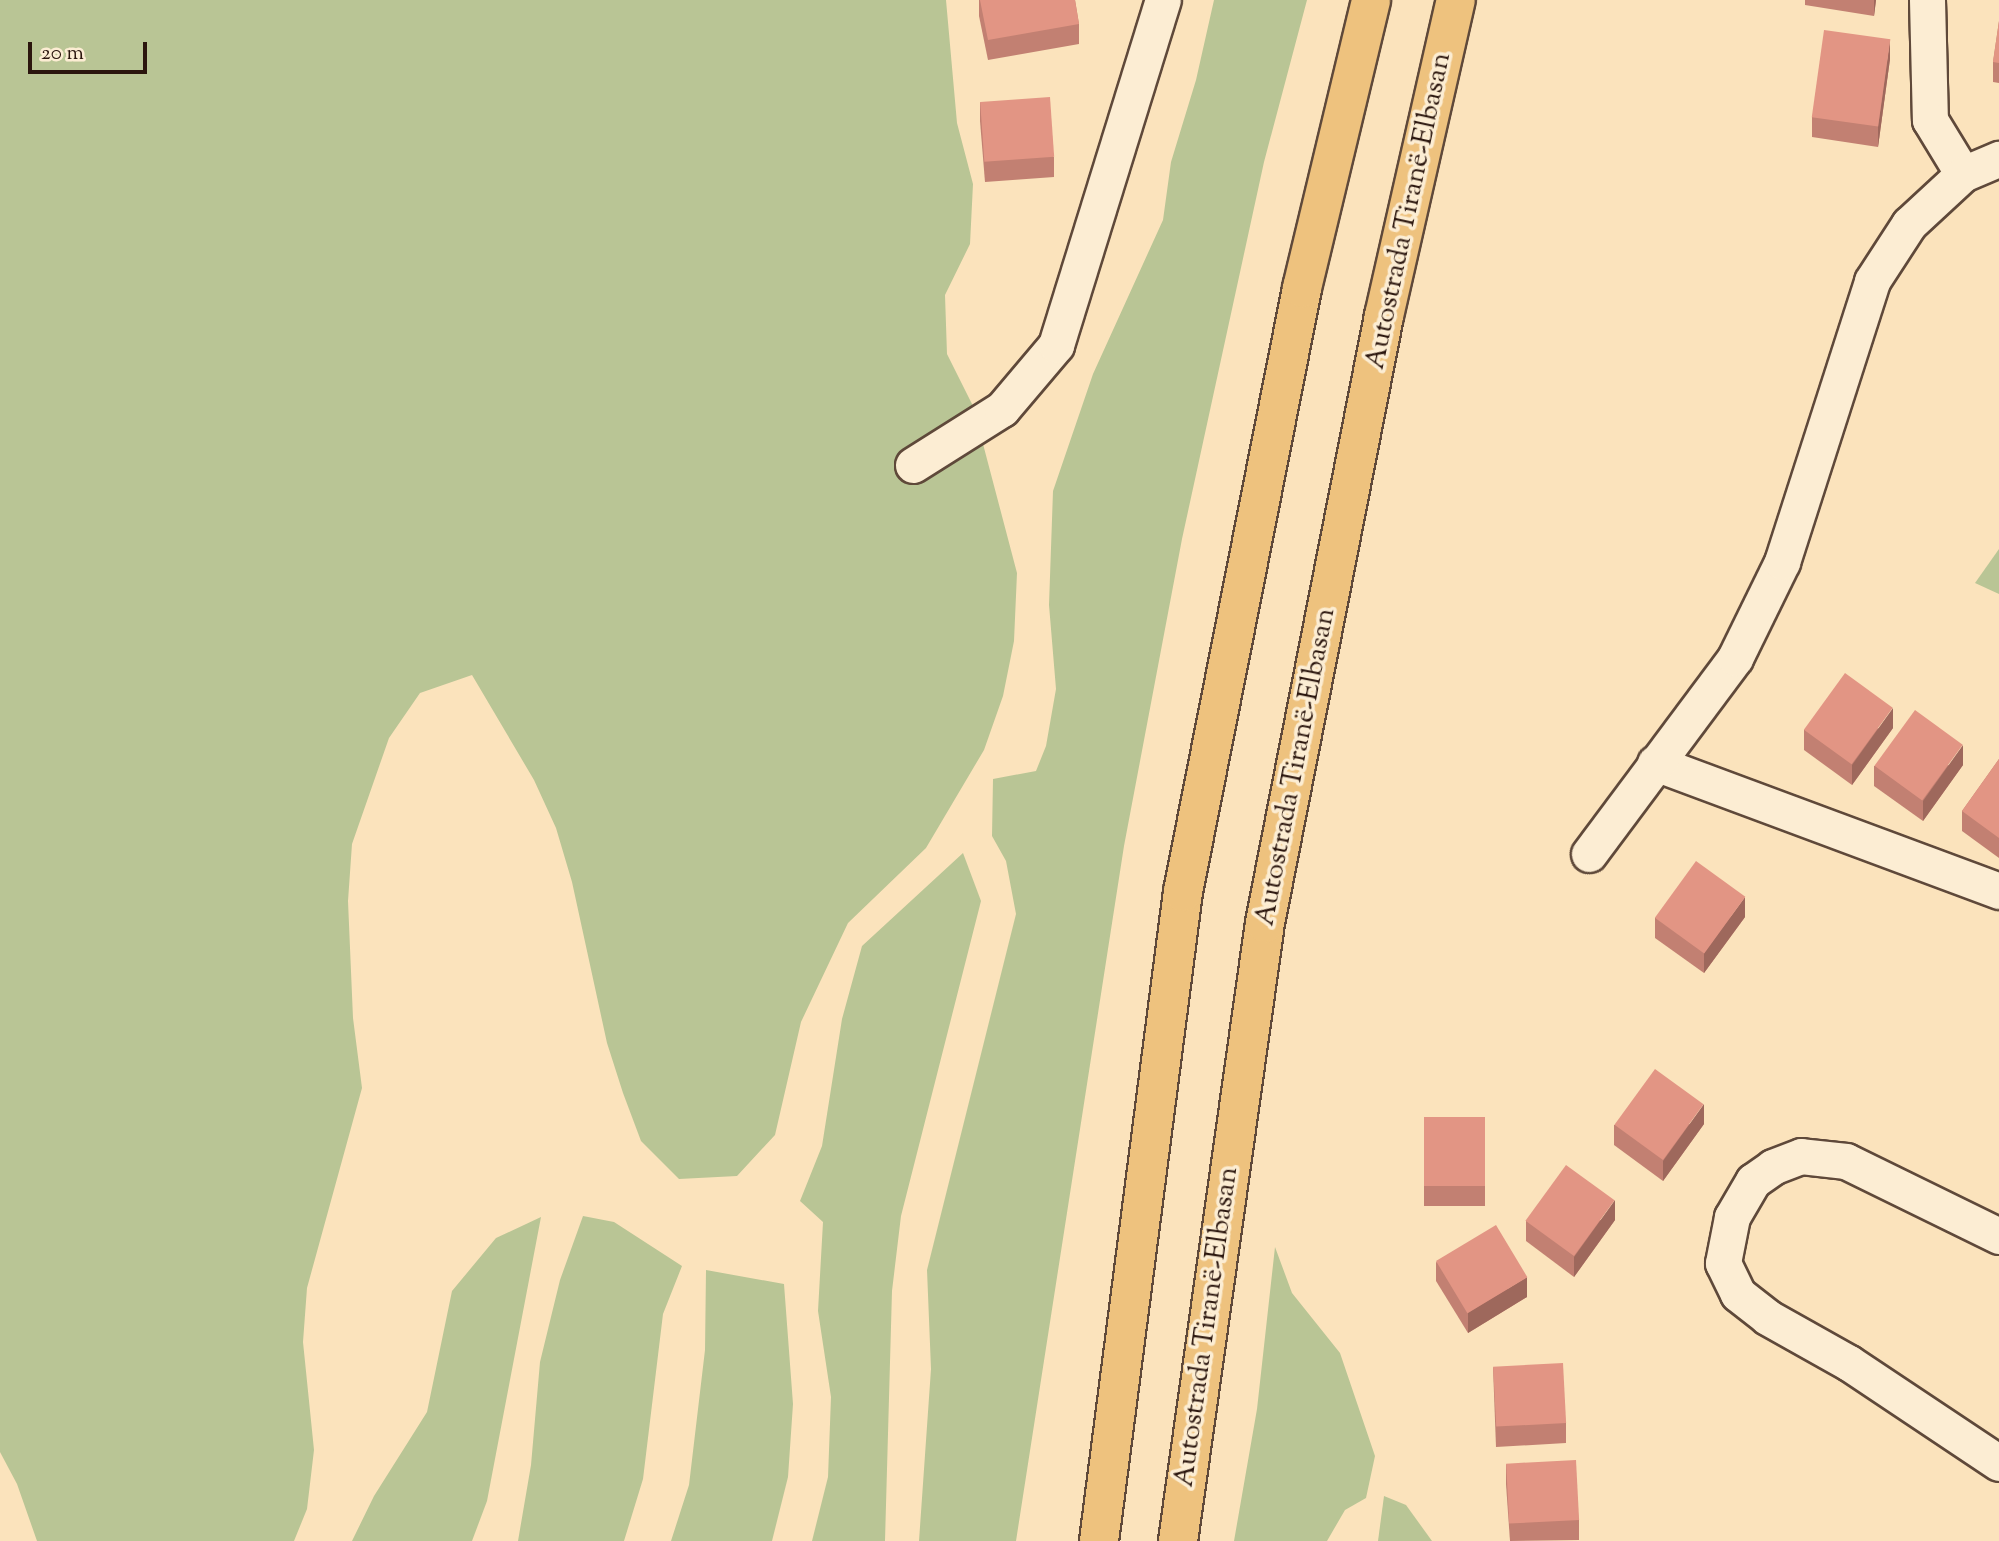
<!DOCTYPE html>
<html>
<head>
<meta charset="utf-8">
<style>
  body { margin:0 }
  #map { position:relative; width:1999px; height:1541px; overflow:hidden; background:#fbe3bc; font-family:"Sorts Mill Goudy",serif }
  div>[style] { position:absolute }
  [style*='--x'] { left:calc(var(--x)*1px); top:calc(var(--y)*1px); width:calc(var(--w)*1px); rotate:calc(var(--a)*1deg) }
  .green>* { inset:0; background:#b9c595 }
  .roads { filter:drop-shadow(2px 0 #5f493a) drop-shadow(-2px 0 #5f493a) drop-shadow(0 2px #5f493a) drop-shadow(0 -2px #5f493a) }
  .street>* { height:35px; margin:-17.5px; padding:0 17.5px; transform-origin:17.5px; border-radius:17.5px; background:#fcedd3 }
  .highway>* { height:38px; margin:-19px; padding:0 19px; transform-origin:19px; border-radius:19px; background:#eec27e }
  .wall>* { inset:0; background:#c28072; transform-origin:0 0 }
  .shaded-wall>* { inset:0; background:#9e685c }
  .building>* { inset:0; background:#e29584; transform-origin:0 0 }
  span { translate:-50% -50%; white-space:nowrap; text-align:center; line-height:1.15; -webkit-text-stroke:7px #fcedd3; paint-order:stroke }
  .street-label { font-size:28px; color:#2b160e }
  .scale { position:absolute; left:28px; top:42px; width:119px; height:32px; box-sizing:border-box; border:4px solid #2b160e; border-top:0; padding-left:9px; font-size:21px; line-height:24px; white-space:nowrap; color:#2b160e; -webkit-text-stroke:5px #fcedd3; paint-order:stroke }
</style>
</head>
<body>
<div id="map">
  <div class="green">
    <div style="clip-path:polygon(0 0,946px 0,957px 123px,973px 184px,970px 244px,945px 295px,947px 354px,973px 406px,1017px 573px,1014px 641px,1003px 696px,984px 750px,926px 848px,848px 923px,801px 1022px,775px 1135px,737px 1176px,679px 1179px,641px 1141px,623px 1093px,607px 1043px,572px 882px,556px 828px,534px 780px,472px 675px,420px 693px,389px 738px,352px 844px,348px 901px,353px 1018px,362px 1088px,307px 1288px,303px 1342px,314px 1450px,307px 1509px,294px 1541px,37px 1541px,17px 1484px,0 1452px)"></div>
    <div style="clip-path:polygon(1214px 0,1307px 0,1264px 162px,1182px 539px,1124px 846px,1016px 1541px,919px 1541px,931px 1369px,927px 1270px,1016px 914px,1006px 861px,992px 836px,993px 779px,1036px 771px,1046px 746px,1056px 689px,1049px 605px,1053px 491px,1093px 374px,1163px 220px,1171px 162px,1196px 80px)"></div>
    <div style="clip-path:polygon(1999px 549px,1999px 594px,1975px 583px)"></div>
    <div style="clip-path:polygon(963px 853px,981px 901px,901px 1216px,892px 1291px,885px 1541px,812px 1541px,828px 1477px,831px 1397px,818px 1311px,823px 1222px,800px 1201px,822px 1146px,842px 1019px,862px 946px)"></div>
    <div style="clip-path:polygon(583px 1216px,614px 1222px,682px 1266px,663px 1314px,643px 1479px,624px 1541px,518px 1541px,531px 1465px,540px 1362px,560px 1280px)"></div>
    <div style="clip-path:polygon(541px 1217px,487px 1501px,472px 1541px,352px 1541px,374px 1496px,427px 1412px,452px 1291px,496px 1238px)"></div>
    <div style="clip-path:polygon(1275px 1247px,1292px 1293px,1340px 1353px,1375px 1456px,1366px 1498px,1345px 1510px,1327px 1541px,1234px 1541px,1257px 1409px)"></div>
    <div style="clip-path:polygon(706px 1270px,784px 1284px,793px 1404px,788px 1477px,772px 1541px,671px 1541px,689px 1485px,705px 1350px)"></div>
    <div style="clip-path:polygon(1384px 1496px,1406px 1505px,1432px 1541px,1378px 1541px)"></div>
  </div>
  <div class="roads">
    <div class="street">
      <div style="--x:1927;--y:0;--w:120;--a:88.6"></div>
      <div style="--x:1930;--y:120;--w:63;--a:58.6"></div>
      <div style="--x:913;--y:465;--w:105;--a:-32.2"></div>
      <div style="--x:1002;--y:409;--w:84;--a:-49.8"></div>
      <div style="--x:1056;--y:345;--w:361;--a:-72.8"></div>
      <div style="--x:1655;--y:763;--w:367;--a:20.4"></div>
      <div style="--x:1589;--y:854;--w:244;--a:-53.3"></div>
      <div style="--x:1735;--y:658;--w:107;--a:-63.9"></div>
      <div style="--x:1782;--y:562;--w:295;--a:-72.2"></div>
      <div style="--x:1872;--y:281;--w:68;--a:-57"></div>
      <div style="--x:1909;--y:224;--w:74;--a:-42.8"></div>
      <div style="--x:1963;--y:174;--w:39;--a:-23"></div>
      <div style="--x:1999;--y:1236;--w:170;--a:-153.9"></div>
      <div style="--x:1846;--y:1161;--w:45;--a:-173.7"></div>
      <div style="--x:1801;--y:1156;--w:30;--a:159"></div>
      <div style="--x:1773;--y:1167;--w:24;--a:145"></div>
      <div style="--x:1753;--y:1181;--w:42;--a:120.3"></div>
      <div style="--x:1732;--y:1217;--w:47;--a:101.1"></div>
      <div style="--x:1723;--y:1263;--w:34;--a:64"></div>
      <div style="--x:1738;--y:1294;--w:37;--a:38"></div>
      <div style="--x:1767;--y:1317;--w:94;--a:29.3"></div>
      <div style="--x:1849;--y:1363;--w:180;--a:33.7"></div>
    </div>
    <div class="highway">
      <div style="--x:1099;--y:1541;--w:654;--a:-82.63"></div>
      <div style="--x:1183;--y:892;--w:616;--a:-78.85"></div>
      <div style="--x:1302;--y:288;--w:296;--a:-76.5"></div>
      <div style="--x:1178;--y:1541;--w:624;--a:-81.99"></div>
      <div style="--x:1265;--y:923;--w:619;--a:-78.91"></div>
      <div style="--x:1384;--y:316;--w:324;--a:-77.2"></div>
    </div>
  </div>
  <div class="wall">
    <div style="clip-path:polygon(979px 0,1075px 0,1079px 24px,1079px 44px,988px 60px,979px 16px)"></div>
    <div style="clip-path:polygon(1805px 0,1876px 0,1874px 16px,1805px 5px)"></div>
    <div style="clip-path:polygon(1999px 21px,1999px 83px,1993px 82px,1993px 62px)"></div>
    <div style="clip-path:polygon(1890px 59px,1878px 147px,1812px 137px,1812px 117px)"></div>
    <div style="clip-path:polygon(980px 102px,1054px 157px,1054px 177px,985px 182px,980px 121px)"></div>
    <div style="clip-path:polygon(1893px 728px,1852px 785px,1804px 750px,1804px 730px)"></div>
    <div style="clip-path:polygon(1999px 759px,1999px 858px,1962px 831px,1962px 811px)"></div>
    <div style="clip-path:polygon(1963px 765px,1923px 821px,1874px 786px,1874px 766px)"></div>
    <div style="clip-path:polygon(1745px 917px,1704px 973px,1655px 938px,1655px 918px)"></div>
    <div style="left:1424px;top:1117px;width:61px;height:89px"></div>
    <div style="clip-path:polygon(1704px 1124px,1663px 1181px,1614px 1145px,1614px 1125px)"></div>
    <div style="clip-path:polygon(1615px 1220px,1574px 1277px,1526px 1241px,1526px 1221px)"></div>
    <div style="clip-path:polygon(1436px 1262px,1527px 1297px,1468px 1333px,1436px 1281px)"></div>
    <div style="clip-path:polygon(1493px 1367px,1566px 1423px,1566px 1443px,1496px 1447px)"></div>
    <div style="clip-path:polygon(1506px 1464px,1579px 1520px,1579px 1540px,1510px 1541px,1506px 1484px)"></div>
  </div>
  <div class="shaded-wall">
    <div style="clip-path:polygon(1874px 0,1876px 0,1874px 16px)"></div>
    <div style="clip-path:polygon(1890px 39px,1890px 59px,1878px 147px,1878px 127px)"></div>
    <div style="clip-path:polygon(1893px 708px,1893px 728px,1852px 785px,1852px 765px)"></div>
    <div style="clip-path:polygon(1963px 745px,1963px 765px,1923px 821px,1923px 801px)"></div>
    <div style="clip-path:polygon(1745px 897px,1745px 917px,1704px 973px,1704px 953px)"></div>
    <div style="clip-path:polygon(1704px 1104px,1704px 1124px,1663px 1181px,1663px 1161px)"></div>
    <div style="clip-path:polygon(1615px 1200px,1615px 1220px,1574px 1277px,1574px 1257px)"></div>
    <div style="clip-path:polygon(1527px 1277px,1527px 1297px,1468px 1333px,1468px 1313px)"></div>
  </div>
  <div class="building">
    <div style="clip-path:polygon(980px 0,1075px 0,1079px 24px,988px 40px)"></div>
    <div style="clip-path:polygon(1999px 21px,1999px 63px,1993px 62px)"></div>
    <div style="left:1824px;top:30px;width:67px;height:88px;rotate:8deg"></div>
    <div style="left:1050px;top:97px;width:60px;height:70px;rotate:86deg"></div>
    <div style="left:1845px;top:673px;width:59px;height:70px;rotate:36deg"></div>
    <div style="left:1915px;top:710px;width:59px;height:69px;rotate:36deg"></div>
    <div style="clip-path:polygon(1999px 759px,1999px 838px,1962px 811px)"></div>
    <div style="left:1696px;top:861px;width:61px;height:70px;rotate:36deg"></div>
    <div style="left:1655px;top:1069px;width:60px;height:69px;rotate:36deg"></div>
    <div style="left:1424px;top:1117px;width:61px;height:69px"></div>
    <div style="left:1566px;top:1165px;width:60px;height:69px;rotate:36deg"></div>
    <div style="left:1496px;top:1225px;width:61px;height:70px;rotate:59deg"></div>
    <div style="left:1563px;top:1363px;width:60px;height:70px;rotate:87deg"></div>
    <div style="left:1576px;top:1460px;width:60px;height:70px;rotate:87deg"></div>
  </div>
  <div class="street-label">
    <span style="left:1409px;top:211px;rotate:-78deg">Autostrada Tiranë-Elbasan</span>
    <span style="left:1296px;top:767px;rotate:-79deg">Autostrada Tiranë-Elbasan</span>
    <span style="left:1207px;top:1327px;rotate:-82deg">Autostrada Tiranë-Elbasan</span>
  </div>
  <div class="scale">20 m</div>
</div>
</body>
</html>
